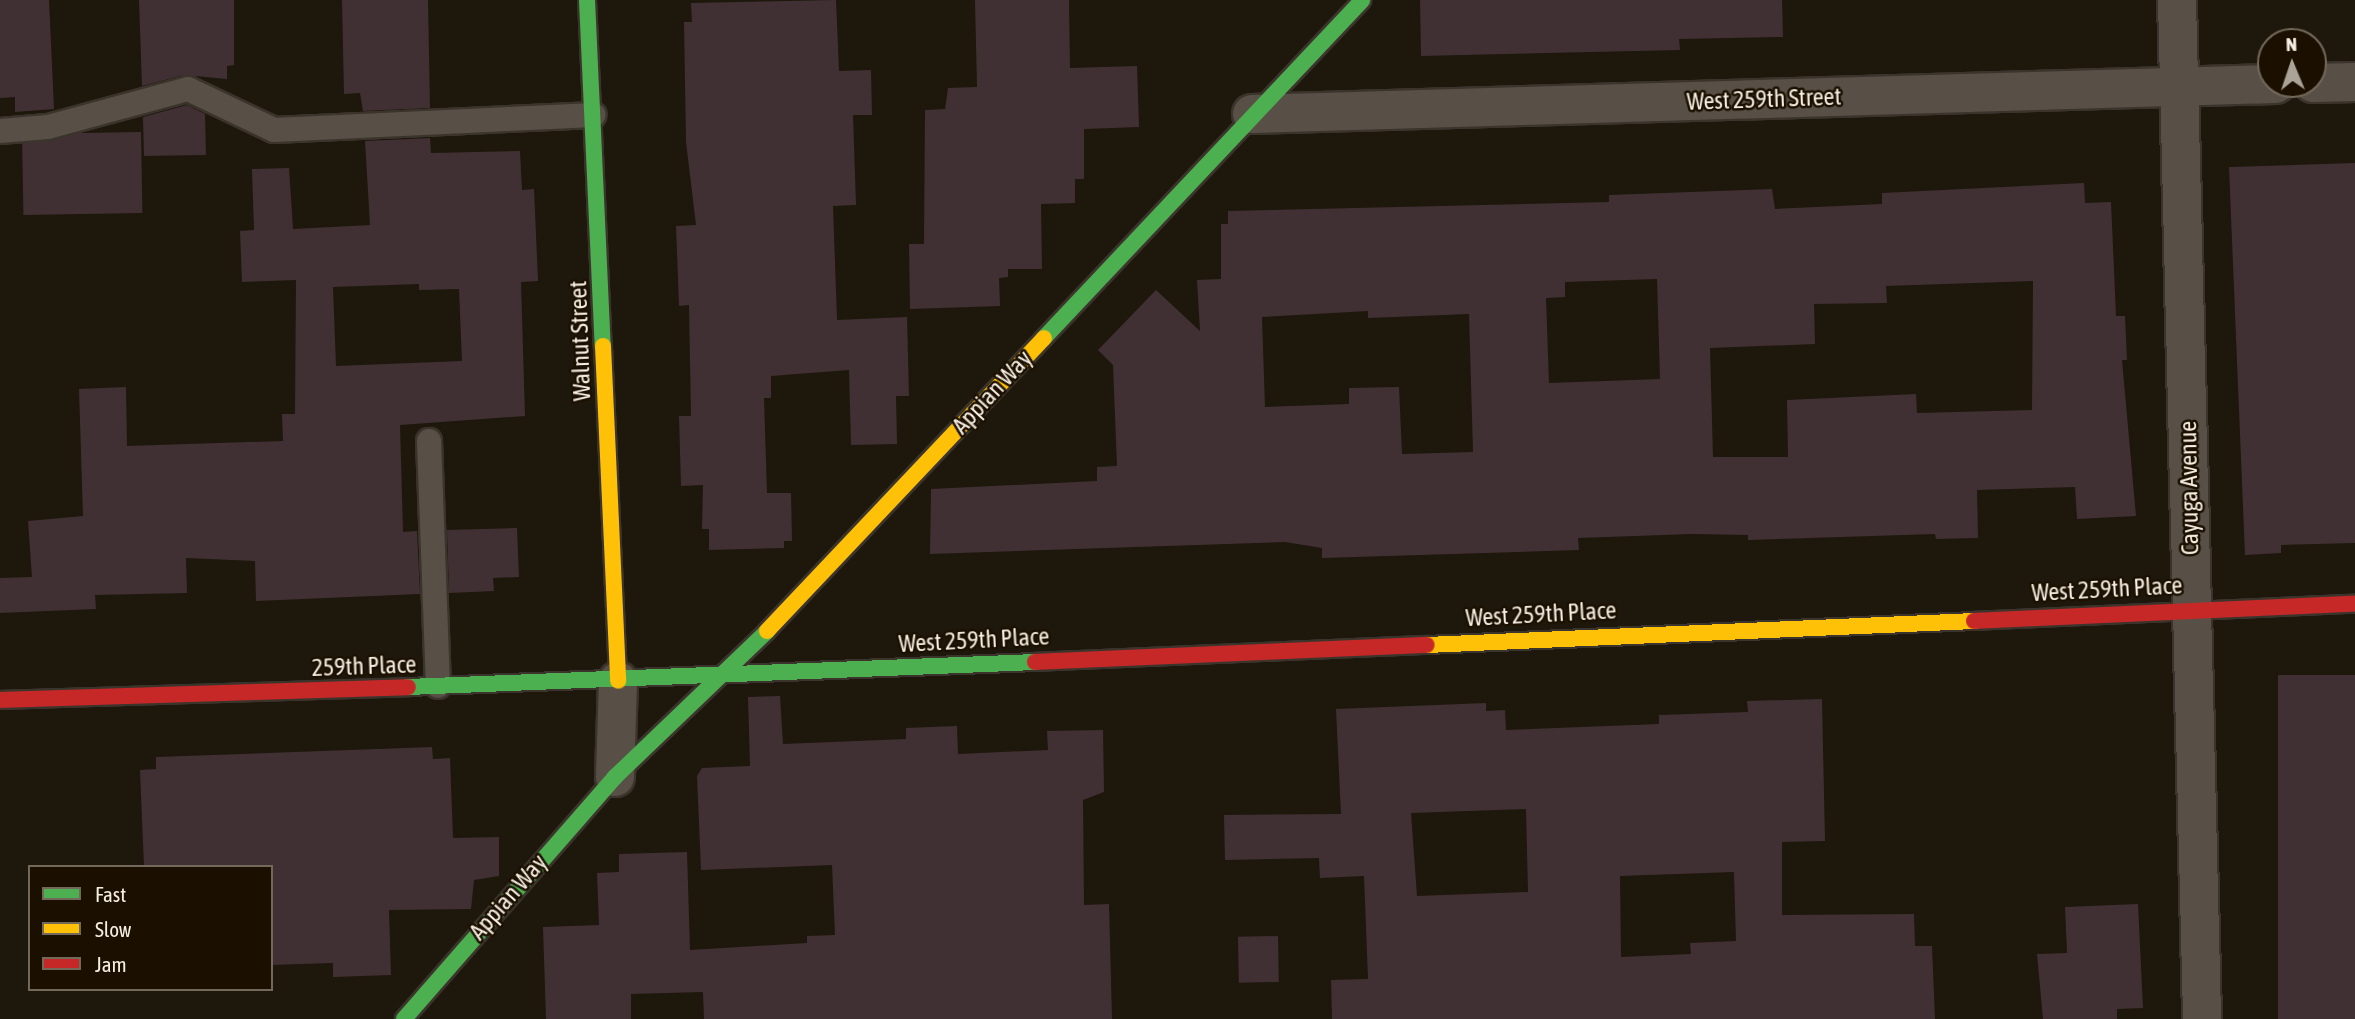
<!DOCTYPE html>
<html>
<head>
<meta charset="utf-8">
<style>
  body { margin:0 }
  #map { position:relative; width:2355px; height:1019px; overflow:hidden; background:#1e170c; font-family:"Asap Condensed",sans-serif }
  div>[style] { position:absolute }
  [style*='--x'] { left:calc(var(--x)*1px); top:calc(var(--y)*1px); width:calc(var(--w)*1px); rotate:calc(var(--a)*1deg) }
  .building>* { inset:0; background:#403033; transform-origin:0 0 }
  .roads { filter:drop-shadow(2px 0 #3b342c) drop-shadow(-2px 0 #3b342c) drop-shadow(0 2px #3b342c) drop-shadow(0 -2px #3b342c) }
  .lane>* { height:24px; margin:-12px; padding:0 12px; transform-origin:12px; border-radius:12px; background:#585046 }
  .street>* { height:38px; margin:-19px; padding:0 19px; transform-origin:19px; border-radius:19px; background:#585046 }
  .fast>* { height:16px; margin:-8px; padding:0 8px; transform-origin:8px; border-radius:8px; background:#4caf50 }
  .slow>* { height:16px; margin:-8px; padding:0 8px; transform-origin:8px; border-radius:8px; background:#ffc107 }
  .jam>* { height:16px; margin:-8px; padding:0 8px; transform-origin:8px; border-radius:8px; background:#c62828 }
  span { translate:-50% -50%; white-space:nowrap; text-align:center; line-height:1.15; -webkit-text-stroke:5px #1b1000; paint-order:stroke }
  .street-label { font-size:24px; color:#f6eee2 }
  .legend { position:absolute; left:28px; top:865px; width:245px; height:126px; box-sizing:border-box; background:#1b1000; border:2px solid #73695a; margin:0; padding:9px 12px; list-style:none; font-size:21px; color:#f6eee2 }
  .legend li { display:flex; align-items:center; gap:14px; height:35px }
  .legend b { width:35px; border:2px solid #73695a }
  .north { position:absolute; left:2257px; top:28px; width:70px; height:70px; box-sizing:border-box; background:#1b1000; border:2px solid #73695a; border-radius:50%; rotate:358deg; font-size:19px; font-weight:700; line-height:28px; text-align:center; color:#f6eee2 }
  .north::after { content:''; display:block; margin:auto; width:24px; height:32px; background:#aaa397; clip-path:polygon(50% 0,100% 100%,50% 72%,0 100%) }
</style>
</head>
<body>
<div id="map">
  <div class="building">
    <div style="clip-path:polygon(0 0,49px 0,54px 109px,15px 112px,15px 97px,0 98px)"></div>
    <div style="clip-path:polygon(139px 0,234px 0,234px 65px,227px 66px,227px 79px,184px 75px,142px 86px)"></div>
    <div style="clip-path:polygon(342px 0,428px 0,430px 108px,363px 111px,360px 93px,344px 94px)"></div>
    <div style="clip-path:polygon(836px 0,839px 71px,871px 70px,872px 115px,853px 115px,856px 205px,833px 206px,837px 320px,907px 317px,909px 396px,896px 396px,897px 444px,851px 445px,849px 370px,771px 376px,771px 398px,764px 398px,767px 493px,791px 493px,792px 541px,784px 541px,784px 548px,709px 550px,709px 529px,702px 529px,703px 485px,681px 486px,679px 416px,691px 416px,689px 305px,679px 306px,676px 226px,696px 225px,686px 142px,684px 22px,692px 22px,691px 3px)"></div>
    <div style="clip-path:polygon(975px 0,1069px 0,1070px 68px,1137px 66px,1139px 127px,1084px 129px,1084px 179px,1075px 179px,1075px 203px,1041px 204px,1042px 269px,1008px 269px,1008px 277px,999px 278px,1000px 306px,910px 309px,909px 244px,924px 244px,925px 110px,945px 109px,948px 88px,977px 87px)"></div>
    <div style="clip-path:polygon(1420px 0,1782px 0,1783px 37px,1679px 39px,1680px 50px,1421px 56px)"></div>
    <div style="clip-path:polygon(187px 105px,205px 114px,206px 155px,144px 156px,143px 117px)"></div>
    <div style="left:141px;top:132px;width:81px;height:119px;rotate:89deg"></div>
    <div style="clip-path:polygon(evenodd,430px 138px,431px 153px,520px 151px,522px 190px,534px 189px,538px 281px,521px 282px,525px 416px,400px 425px,403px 532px,417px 531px,420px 594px,256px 601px,255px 561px,186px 558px,187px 593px,95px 595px,96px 609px,0 613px,0 578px,32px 577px,28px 521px,83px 516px,79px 389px,126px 387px,127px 446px,283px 441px,282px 414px,295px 414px,296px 280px,242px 282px,240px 231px,254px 230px,252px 169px,289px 168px,293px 229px,370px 225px,365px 141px,430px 138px,419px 284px,419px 290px,459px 289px,462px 361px,336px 366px,333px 287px,419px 284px)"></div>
    <div style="clip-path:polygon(2355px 163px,2355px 543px,2281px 545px,2281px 553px,2245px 555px,2229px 167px)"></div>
    <div style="clip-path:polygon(evenodd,2084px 183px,2085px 203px,2111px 202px,2116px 316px,2125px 316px,2127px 360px,2122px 360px,2136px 516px,2077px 519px,2075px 487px,1977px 490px,1978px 538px,1936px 539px,1935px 534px,1748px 540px,1748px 535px,1692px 534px,1578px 538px,1579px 550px,1322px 558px,1322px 548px,1285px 542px,930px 554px,931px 489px,1097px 481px,1097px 467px,1117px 466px,1113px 365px,1098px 350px,1156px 290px,1200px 331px,1197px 280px,1221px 279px,1221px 224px,1228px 224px,1228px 211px,1609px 202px,1609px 195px,1772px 189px,1775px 209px,1882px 204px,1882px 193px,2084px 183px,1657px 279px,1660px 379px,1549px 383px,1546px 298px,1565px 297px,1565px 282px,1657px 279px,2084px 183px,2033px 281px,2032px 410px,1917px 413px,1916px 394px,1787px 400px,1788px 457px,1713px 457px,1710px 348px,1815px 344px,1814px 304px,1887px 303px,1886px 286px,2033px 281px,2084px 183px,1368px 311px,1368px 318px,1469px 314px,1473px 452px,1402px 454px,1399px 387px,1349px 388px,1349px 404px,1265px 407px,1262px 317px,1368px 311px)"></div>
    <div style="clip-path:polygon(517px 528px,519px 577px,493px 578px,494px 591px,449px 593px,447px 530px)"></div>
    <div style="left:2355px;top:675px;width:344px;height:77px;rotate:90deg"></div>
    <div style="clip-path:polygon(780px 696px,783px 744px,906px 739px,906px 728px,957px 726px,958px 754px,1048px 750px,1047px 731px,1103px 730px,1104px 792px,1083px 800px,1084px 905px,1109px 904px,1112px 1019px,704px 1019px,703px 992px,631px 994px,631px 1019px,546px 1019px,543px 927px,599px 925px,597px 873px,619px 872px,619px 854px,687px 852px,690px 950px,807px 943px,807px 936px,835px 935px,832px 865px,701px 870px,697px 776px,702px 768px,750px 766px,748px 697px)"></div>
    <div style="clip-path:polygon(evenodd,1822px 699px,1825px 841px,1782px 842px,1782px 915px,1914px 914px,1915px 946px,1932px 946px,1935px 1019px,1332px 1019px,1331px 980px,1368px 979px,1364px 876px,1320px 878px,1319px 858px,1225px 860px,1224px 815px,1341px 814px,1336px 709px,1486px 703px,1486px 711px,1505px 710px,1506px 730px,1659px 724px,1659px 715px,1748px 712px,1747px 701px,1822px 699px,1526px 809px,1528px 892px,1417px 896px,1411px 813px,1526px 809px,1822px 699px,1734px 872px,1736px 941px,1690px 943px,1691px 954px,1621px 957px,1620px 876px,1734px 872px)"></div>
    <div style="clip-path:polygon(432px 747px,433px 759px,450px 758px,453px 838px,499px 837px,499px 876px,474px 880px,471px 909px,389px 910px,391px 975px,333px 977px,333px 963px,271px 965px,271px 867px,144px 866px,140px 770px,156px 769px,156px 757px)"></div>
    <div style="clip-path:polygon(2138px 904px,2143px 1008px,2117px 1009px,2117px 1019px,2043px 1019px,2037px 954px,2067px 953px,2065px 907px)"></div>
    <div style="left:1278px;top:936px;width:46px;height:40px;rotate:89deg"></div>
  </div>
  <div class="roads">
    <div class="lane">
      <div style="--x:0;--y:131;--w:48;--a:-4.8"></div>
      <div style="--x:48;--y:127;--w:145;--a:-15.2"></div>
      <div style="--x:188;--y:89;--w:95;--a:25.5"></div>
      <div style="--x:274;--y:130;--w:320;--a:-2.7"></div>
      <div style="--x:429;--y:441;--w:245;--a:87.9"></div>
    </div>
    <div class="street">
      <div style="--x:2177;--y:0;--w:1019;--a:88.59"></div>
      <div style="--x:2313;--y:83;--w:42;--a:-1.4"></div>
      <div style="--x:1252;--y:114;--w:1024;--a:-1.68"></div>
      <div style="--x:615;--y:777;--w:96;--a:-88.2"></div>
    </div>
    <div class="fast">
      <div style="--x:587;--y:0;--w:346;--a:87.4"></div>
      <div style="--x:1044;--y:338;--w:464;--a:-46.7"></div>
      <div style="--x:408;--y:687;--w:627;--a:-2.28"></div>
      <div style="--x:404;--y:1019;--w:321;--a:-48.9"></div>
      <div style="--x:615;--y:777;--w:211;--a:-43.8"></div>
    </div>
    <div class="slow">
      <div style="--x:603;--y:346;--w:335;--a:87.4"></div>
      <div style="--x:767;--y:631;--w:403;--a:-46.6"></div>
      <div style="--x:1427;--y:645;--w:548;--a:-2.51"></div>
    </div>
    <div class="jam">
      <div style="--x:1974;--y:621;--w:381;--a:-2.6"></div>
      <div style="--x:1035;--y:662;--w:392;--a:-2.5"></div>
      <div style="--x:0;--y:700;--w:408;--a:-1.8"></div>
    </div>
  </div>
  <div class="street-label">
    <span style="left:1764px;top:99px;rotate:-2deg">West 259th Street</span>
    <span style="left:580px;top:341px;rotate:-92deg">Walnut Street</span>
    <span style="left:992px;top:392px;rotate:-47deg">Appian Way</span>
    <span style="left:2189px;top:488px;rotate:-91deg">Cayuga Avenue</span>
    <span style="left:2107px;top:589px;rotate:-3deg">West 259th Place</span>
    <span style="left:1541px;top:614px;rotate:-3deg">West 259th Place</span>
    <span style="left:974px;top:640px;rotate:-3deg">West 259th Place</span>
    <span style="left:364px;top:666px;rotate:-2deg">259th Place</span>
    <span style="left:508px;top:897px;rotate:-49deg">Appian Way</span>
  </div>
  <ul class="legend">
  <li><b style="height:9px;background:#4caf50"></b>Fast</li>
  <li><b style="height:9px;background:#ffc107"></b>Slow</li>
  <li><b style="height:9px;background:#c62828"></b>Jam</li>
  </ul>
  <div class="north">N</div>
</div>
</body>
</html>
